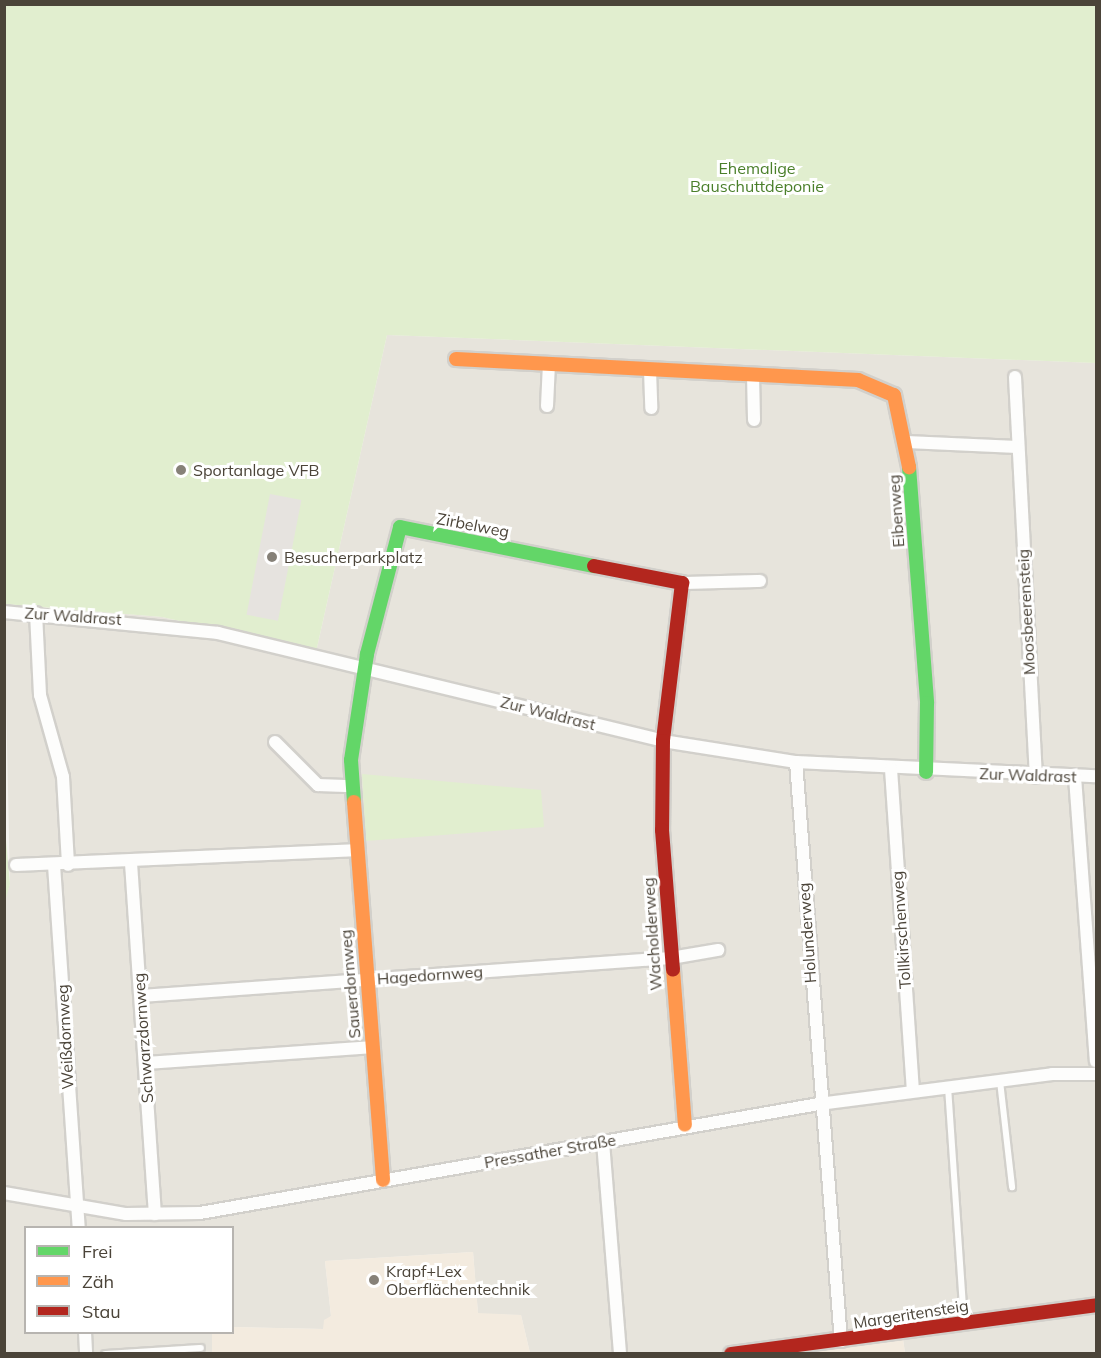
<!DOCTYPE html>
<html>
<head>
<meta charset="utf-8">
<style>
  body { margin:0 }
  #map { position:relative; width:1101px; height:1358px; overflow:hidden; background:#f4f2ee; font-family:Mulish,sans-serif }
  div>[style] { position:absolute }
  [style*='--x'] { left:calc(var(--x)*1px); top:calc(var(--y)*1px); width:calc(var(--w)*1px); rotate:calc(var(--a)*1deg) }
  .residential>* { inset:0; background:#e7e4dc }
  .commercial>* { inset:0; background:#f3ebdf }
  .green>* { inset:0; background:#e1eecf }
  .parking>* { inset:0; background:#e6e3df; transform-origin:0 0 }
  .roads { filter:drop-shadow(2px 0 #d2d0cb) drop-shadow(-2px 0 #d2d0cb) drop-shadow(0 2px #d2d0cb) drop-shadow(0 -2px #d2d0cb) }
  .lane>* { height:6px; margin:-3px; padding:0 3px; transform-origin:3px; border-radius:3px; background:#fdfdfc }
  .street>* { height:12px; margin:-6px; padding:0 6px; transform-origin:6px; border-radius:6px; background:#fdfdfc }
  .fast>* { height:14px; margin:-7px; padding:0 7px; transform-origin:7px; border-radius:7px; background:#63d668 }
  .slow>* { height:14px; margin:-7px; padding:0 7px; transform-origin:7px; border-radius:7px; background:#ff974d }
  .jam>* { height:14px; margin:-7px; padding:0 7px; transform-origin:7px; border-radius:7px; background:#b3261e }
  .dots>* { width:16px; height:16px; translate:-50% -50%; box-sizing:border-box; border:3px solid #fff; border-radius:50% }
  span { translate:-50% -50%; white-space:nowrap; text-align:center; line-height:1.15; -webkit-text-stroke:6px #fff; paint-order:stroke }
  .park-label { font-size:16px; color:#4a7f2a }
  .poi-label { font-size:16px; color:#4b4439 }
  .left { translate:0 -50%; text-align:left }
  .street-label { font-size:16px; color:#4b4439 }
  .frame { position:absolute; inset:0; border:6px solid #4b4439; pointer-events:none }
  .legend { position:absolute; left:24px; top:1226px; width:210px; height:108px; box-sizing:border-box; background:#fff; border:2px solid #b7b4b0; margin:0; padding:8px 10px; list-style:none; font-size:18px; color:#4b4439 }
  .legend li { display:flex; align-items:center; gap:12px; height:30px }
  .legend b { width:30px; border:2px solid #b7b4b0 }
</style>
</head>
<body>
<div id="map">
  <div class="residential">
    <div style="clip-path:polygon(387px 335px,1096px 363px,1096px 1353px,905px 1353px,903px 1339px,779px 1354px,530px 1353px,521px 1315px,478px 1314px,473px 1252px,325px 1261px,331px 1316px,323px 1329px,233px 1327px,232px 1228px,26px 1228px,26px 1332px,212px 1333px,212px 1353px,5px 1353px,4px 901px,10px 884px,4px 604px,162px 617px,316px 652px)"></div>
  </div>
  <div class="commercial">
    <div style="clip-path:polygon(473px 1252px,478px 1313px,521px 1315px,530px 1353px,212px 1353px,212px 1333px,232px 1332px,233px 1327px,323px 1329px,324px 1320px,331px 1316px,325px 1261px)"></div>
    <div style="clip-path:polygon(903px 1339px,905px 1353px,779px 1354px)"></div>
  </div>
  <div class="green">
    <div style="clip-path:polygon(4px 5px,1096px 5px,1096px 363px,387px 335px,316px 652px,162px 617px,5px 604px)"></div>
    <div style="clip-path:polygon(362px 774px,541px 790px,544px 827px,366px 841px)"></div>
    <div style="clip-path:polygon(4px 818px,10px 884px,5px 901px,4px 901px)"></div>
  </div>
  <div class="parking">
    <div style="left:270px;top:494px;width:32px;height:123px;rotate:11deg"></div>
  </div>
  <div class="roads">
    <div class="lane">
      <div style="--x:1000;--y:1081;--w:107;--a:83.5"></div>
      <div style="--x:948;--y:1087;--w:236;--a:86.1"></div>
      <div style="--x:105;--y:1354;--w:96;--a:-3.6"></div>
    </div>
    <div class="street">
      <div style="--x:650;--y:370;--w:38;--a:88"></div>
      <div style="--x:753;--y:375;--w:45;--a:88.7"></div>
      <div style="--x:1015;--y:377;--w:400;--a:87"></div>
      <div style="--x:547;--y:406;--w:42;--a:-87.3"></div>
      <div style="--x:907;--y:442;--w:110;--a:2.6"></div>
      <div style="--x:682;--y:583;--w:78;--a:-1.5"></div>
      <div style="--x:4;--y:612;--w:215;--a:5.6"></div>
      <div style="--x:218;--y:633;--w:458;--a:13.6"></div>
      <div style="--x:663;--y:741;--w:135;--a:9"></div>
      <div style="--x:796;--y:762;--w:300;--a:2.7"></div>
      <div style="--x:36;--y:613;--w:82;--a:87.2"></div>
      <div style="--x:40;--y:695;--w:85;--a:74.3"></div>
      <div style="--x:63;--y:777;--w:88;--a:86.7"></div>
      <div style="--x:275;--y:742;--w:61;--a:45"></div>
      <div style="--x:318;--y:785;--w:34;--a:2"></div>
      <div style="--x:796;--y:762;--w:581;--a:85.56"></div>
      <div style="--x:891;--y:769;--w:322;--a:86.1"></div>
      <div style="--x:1075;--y:777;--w:285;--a:85.8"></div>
      <div style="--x:131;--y:863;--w:352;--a:86.1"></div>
      <div style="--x:16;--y:865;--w:338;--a:-2.5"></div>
      <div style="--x:54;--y:865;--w:364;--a:86.1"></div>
      <div style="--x:141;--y:996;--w:531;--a:-4.1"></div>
      <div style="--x:671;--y:958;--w:48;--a:-9.7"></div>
      <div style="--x:145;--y:1063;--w:227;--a:-4"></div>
      <div style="--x:603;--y:1142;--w:213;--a:85.4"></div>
      <div style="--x:4;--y:1193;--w:124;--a:9.8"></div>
      <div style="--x:126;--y:1214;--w:74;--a:-0.8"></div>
      <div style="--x:200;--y:1213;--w:629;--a:-9.99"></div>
      <div style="--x:819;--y:1104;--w:235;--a:-7.3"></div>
      <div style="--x:1052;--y:1074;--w:44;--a:0"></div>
      <div style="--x:85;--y:1332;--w:22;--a:87"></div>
    </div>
    <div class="fast">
      <div style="--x:909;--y:467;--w:237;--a:85.6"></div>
      <div style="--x:927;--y:703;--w:69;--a:90.8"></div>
      <div style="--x:354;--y:802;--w:42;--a:-94.1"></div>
      <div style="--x:351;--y:760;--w:107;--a:-81.4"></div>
      <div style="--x:367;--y:654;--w:131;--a:-75.4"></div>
      <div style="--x:400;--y:527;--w:198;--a:11.4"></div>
    </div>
    <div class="slow">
      <div style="--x:456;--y:359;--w:403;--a:3"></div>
      <div style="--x:858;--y:380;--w:39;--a:23"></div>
      <div style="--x:894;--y:395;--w:74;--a:78.2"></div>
      <div style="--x:354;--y:802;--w:379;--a:85.6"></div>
      <div style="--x:673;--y:970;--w:155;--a:85.6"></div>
    </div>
    <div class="jam">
      <div style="--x:594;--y:566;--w:90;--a:10.9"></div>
      <div style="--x:682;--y:583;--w:159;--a:96.9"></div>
      <div style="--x:663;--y:741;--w:89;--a:90.6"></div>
      <div style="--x:662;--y:830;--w:140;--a:85.5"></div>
      <div style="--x:731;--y:1354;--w:368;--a:-7.6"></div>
    </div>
  </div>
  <div class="dots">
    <div style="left:181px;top:470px;background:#868178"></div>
    <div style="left:272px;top:557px;background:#868178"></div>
    <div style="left:374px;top:1280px;background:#868178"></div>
  </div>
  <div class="park-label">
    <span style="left:757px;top:177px">Ehemalige<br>Bauschuttdeponie</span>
  </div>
  <div class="poi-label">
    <span class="left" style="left:193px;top:470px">Sportanlage VFB</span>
    <span class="left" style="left:284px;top:557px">Besucherparkplatz</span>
    <span class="left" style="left:386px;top:1280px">Krapf+Lex<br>Oberflächentechnik</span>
  </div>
  <div class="street-label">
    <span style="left:896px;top:511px;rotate:-94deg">Eibenweg</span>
    <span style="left:473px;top:525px;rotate:11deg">Zirbelweg</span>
    <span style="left:1026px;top:612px;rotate:-93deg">Moosbeerensteig</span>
    <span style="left:73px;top:616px;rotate:4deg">Zur Waldrast</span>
    <span style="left:548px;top:713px;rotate:14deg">Zur Waldrast</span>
    <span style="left:1028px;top:775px;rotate:2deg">Zur Waldrast</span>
    <span style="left:901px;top:930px;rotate:-94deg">Tollkirschenweg</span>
    <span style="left:807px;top:933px;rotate:-94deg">Holunderweg</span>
    <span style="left:652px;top:934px;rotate:-94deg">Wacholderweg</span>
    <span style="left:430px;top:975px;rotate:-4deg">Hagedornweg</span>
    <span style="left:350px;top:984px;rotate:-95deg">Sauerdornweg</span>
    <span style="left:65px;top:1037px;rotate:-93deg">Weißdornweg</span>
    <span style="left:143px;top:1038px;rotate:-94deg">Schwarzdornweg</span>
    <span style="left:550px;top:1151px;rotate:-10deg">Pressather Straße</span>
    <span style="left:911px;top:1314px;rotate:-9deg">Margeritensteig</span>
  </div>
  <div class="frame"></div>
  <ul class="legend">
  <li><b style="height:8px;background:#63d668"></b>Frei</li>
  <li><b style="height:8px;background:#ff974d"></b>Zäh</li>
  <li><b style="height:8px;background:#b3261e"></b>Stau</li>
  </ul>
</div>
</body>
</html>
